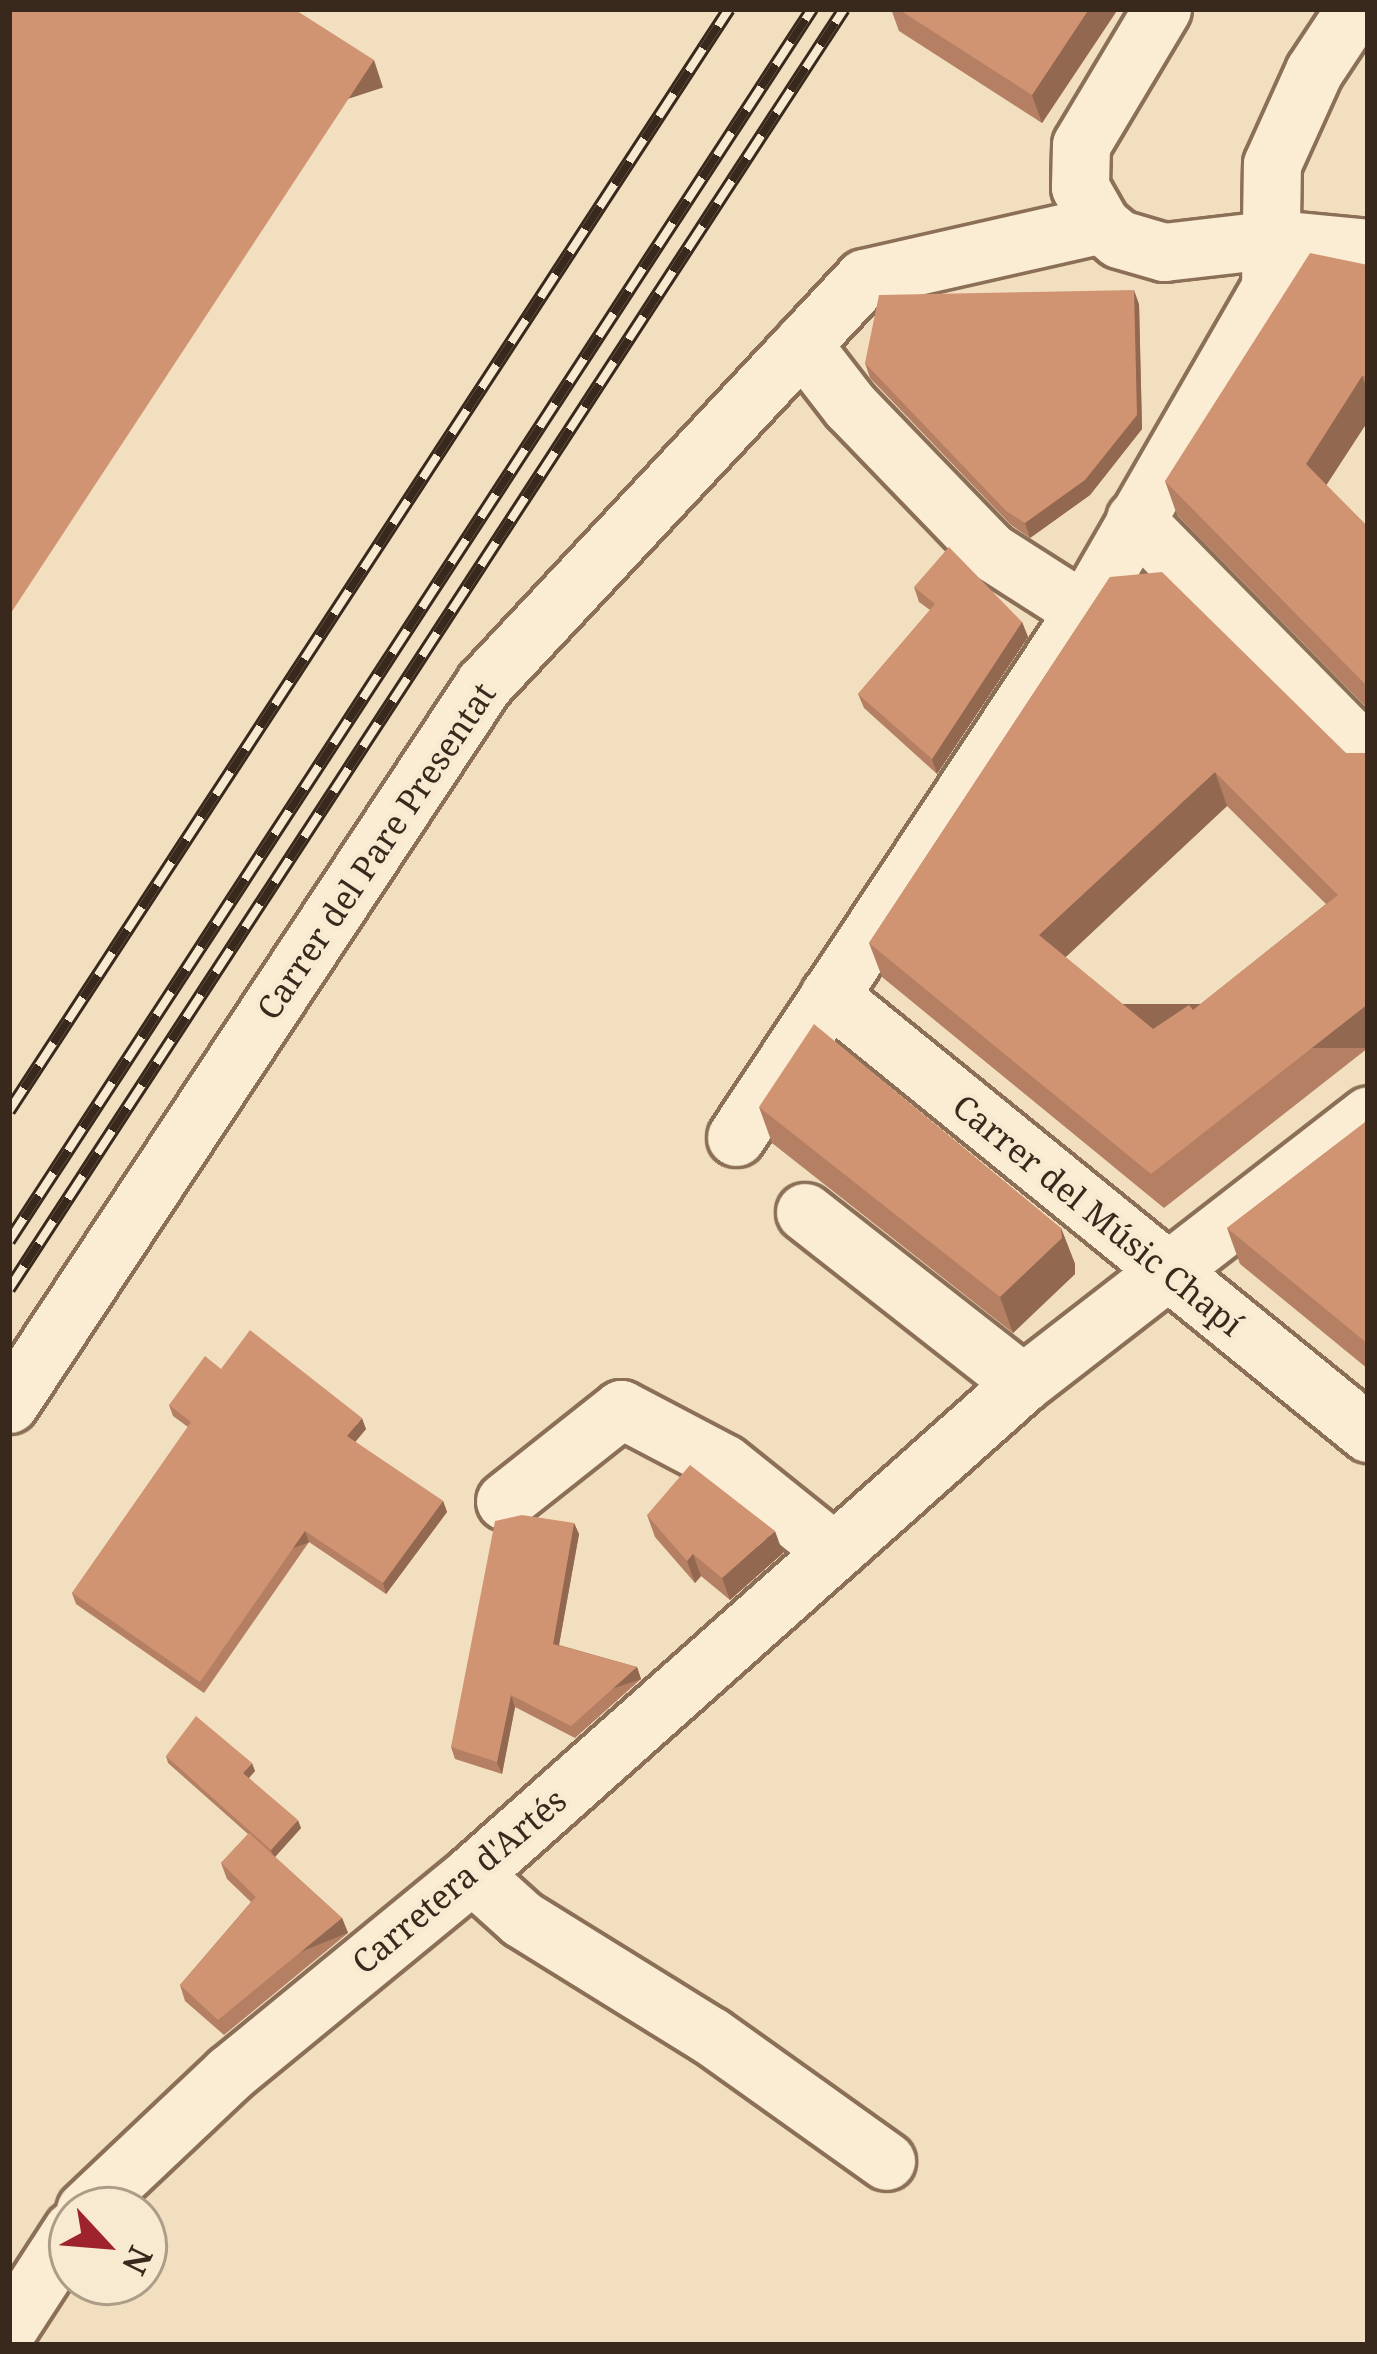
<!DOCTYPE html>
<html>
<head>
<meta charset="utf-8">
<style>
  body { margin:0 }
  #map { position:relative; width:1377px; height:2354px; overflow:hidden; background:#f1dfc0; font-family:"Noto Serif",serif }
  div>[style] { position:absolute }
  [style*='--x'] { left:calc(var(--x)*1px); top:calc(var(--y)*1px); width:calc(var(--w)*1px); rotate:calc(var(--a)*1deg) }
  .roads { filter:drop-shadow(3px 0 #8b6f57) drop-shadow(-3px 0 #8b6f57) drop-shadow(0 3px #8b6f57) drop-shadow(0 -3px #8b6f57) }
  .minor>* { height:57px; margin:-28.5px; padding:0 28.5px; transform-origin:28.5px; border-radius:28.5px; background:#fbedd4 }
  .rail>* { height:14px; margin-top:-7px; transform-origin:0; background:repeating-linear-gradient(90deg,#f8ead0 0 27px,#39281c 0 54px); box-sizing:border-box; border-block:3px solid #39281c }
  .wall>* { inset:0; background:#b47f63 }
  .shaded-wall>* { inset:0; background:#926850; transform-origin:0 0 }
  .building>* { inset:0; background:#d19473 }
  span { translate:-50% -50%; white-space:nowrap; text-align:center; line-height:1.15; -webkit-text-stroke:9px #f8ead0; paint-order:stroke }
  .street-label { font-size:33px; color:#39281c }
  .frame { position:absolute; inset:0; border:12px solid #39281c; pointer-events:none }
  .north { position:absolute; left:48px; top:2186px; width:120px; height:120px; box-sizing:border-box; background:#f8ead0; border:3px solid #ac9c88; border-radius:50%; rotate:116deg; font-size:33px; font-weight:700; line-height:48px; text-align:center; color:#39281c }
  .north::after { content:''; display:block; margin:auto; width:42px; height:54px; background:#9e232c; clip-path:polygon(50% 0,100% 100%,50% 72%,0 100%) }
</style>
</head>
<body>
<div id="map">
  <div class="roads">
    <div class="minor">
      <div style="--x:1162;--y:9;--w:158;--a:120.8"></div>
      <div style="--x:1081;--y:145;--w:42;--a:91.4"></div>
      <div style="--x:1080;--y:187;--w:43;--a:60.4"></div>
      <div style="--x:1101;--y:224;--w:23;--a:40"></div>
      <div style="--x:1119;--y:239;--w:47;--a:16.1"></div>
      <div style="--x:1164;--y:252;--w:114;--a:-6.6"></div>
      <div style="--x:1277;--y:239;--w:91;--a:5.6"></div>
      <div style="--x:802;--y:344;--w:78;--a:52.3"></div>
      <div style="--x:850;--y:406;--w:202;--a:46"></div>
      <div style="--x:990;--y:551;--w:112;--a:32.6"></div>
      <div style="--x:1135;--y:519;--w:332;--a:45.5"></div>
      <div style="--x:829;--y:995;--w:695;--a:39.1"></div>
      <div style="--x:736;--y:1137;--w:631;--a:-56.51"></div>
      <div style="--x:1084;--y:611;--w:373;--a:-60.1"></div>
      <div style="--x:1270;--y:288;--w:124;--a:-89.1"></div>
      <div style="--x:1272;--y:164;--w:102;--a:-65.7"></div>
      <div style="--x:1314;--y:71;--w:74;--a:-56.5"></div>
      <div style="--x:805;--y:1212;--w:277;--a:38.1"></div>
      <div style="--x:9;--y:1404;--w:863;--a:-56.59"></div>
      <div style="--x:484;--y:684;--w:556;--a:-46.89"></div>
      <div style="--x:864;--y:278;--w:243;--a:-12.8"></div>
      <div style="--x:505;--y:1501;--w:148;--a:-38.4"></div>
      <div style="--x:621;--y:1409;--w:116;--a:27.7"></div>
      <div style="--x:724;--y:1463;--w:141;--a:38.7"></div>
      <div style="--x:472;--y:1874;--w:67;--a:42"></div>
      <div style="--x:522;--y:1919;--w:222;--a:31.8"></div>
      <div style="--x:711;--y:2036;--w:215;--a:35.5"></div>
      <div style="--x:85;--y:2210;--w:199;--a:-43.4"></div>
      <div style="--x:230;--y:2073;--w:313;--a:-39.4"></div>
      <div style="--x:472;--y:1874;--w:738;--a:-41.7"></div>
      <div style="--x:1023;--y:1383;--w:437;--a:-37.8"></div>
      <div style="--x:9;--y:2327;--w:116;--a:-57"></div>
    </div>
  </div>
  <div class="rail">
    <div style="--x:9;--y:1111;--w:1316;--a:-56.84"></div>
    <div style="--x:9;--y:1241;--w:1471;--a:-56.9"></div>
    <div style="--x:9;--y:1289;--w:1528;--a:-56.88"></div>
  </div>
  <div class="wall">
    <div style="clip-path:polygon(891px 9px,1118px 9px,1042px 123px,899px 31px)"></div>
    <div style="clip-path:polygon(1368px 265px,1368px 421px,1326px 485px,1368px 527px,1368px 709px,1177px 515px,1165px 481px)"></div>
    <div style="clip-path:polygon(1139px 304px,1142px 429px,1090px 495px,1030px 538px,1011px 525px,870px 378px,865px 363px)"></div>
    <div style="clip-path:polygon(evenodd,1110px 577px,1346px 753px,1365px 753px,1368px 750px,1368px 1048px,1164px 1208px,882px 977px,869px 943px,1110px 577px,1227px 806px,1326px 904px,1193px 1010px,1153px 1029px,1065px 957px,1227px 806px)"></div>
    <div style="clip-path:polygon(914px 587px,1022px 622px,1028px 637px,937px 774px,864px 708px,858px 694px,930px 610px,919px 602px)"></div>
    <div style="clip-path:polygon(759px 1107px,1061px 1228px,1075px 1264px,1075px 1274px,1013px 1333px,772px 1143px)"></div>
    <div style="clip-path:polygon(1368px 1120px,1368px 1369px,1240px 1264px,1227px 1228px)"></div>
    <div style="clip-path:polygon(221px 1369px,366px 1429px,355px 1442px,443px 1501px,447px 1512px,386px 1594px,309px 1542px,204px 1693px,76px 1604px,72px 1593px,188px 1427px,173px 1416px,169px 1405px)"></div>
    <div style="clip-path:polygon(647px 1515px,783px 1553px,730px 1600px,701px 1576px,695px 1583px,655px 1537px)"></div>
    <div style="clip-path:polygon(574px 1523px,579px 1534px,559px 1645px,637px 1667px,641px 1679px,575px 1738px,515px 1707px,502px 1774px,455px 1759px,451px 1747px)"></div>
    <div style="clip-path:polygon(166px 1756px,255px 1771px,249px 1778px,301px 1828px,275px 1857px,342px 1918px,348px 1933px,224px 2035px,185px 2001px,180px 1985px,251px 1902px,227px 1879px,221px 1863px,248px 1834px,168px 1763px)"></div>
  </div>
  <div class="shaded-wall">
    <div style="clip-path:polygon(1089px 9px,1118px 9px,1042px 123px,1032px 95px)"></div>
    <div style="left:374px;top:60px;width:29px;height:665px;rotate:72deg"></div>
    <div style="clip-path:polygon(1134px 290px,1139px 304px,1142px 429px,1090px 495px,1030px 538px,1025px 523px)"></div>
    <div style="clip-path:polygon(1362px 376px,1368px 391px,1368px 421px,1318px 498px,1306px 464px)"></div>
    <div style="clip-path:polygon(1022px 622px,1028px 637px,937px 774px,932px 759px)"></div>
    <div style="clip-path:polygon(1215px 772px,1227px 806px,1052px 970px,1039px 935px)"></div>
    <div style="left:1368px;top:1004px;width:44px;height:276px;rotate:90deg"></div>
    <div style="clip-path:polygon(1061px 1228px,1075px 1264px,1075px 1274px,1013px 1333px,1000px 1297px)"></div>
    <div style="clip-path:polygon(362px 1418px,366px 1429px,351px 1447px,347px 1436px)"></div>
    <div style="clip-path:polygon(443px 1501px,447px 1512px,386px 1594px,383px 1583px)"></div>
    <div style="clip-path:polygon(574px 1523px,579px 1534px,557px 1656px,553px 1644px)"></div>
    <div style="left:305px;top:1531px;width:12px;height:184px;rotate:70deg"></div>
    <div style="clip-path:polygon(775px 1531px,783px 1553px,730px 1600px,722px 1578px)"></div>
    <div style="clip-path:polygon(693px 1554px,701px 1576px,695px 1583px,687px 1561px)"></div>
    <div style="left:637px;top:1667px;width:13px;height:89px;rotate:72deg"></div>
    <div style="clip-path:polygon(511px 1695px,515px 1707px,502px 1774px,497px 1762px)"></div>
    <div style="clip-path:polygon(252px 1763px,255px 1771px,246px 1781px,243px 1773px)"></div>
    <div style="clip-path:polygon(298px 1820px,301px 1828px,274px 1858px,271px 1850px)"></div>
    <div style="left:342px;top:1918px;width:16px;height:161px;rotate:68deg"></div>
  </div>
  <div class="building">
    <div style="clip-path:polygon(9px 9px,294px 9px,374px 60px,9px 616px)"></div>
    <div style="clip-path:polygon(898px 9px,1089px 9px,1032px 95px)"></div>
    <div style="clip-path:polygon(1310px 253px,1368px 265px,1368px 377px,1362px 376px,1306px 464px,1368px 527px,1368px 687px,1165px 481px)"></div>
    <div style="clip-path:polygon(1134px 290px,1137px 415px,1085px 480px,1025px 523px,1006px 511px,865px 363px,879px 295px)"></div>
    <div style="clip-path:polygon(949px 547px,1022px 622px,932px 759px,858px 694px,935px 604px,914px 587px)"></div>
    <div style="clip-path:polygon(evenodd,1162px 572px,1346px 753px,1365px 753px,1368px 750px,1368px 1004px,1151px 1174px,869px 943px,1110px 577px,1162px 572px,1215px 772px,1338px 895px,1193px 1010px,1189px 1005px,1153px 1029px,1039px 935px,1215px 772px)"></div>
    <div style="clip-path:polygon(814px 1024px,1061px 1228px,1062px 1238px,1000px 1297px,759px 1107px)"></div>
    <div style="clip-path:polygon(1368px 1120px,1368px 1344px,1227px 1228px)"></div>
    <div style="clip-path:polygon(250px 1330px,362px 1418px,347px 1436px,443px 1501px,383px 1583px,305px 1531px,200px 1682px,72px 1593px,191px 1422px,169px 1405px,205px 1356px,221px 1369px)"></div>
    <div style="clip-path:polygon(690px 1465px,775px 1531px,722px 1578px,693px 1554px,687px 1561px,647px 1515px)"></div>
    <div style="clip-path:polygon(522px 1515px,574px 1523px,553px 1644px,637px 1667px,571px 1726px,511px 1695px,497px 1762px,451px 1747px,495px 1521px)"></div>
    <div style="clip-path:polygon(196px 1716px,252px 1763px,243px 1773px,298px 1820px,271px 1850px,166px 1756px)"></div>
    <div style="clip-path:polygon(249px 1833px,342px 1918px,218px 2020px,180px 1985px,256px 1897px,221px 1863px)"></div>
  </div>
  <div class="street-label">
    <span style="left:376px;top:851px;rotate:-56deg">Carrer del Pare Presentat</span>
    <span style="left:1098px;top:1215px;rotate:39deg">Carrer del Músic Chapí</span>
    <span style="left:459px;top:1881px;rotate:-40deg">Carretera d'Artés</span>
  </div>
  <div class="frame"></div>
  <div class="north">N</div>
</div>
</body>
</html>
